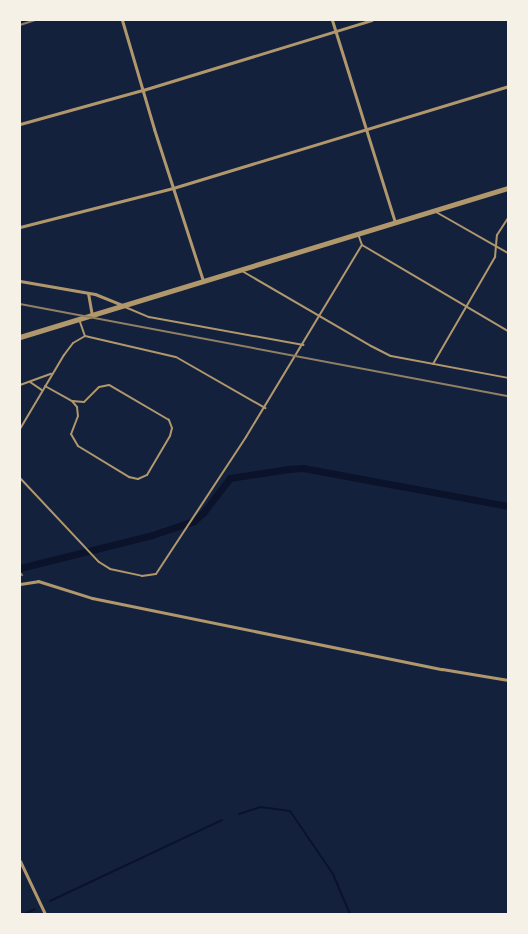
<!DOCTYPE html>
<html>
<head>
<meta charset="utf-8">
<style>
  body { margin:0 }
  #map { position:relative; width:528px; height:934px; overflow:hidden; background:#14213d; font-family:"Asap Condensed",sans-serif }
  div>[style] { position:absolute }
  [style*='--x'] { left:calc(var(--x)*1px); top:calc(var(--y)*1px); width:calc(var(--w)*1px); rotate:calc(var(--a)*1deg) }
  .stream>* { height:2px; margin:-1px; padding:0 1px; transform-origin:1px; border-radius:1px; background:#0b132b }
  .canal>* { height:7px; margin:-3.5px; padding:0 3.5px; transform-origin:3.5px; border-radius:3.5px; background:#0b132b }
  .service>* { height:2px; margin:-1px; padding:0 1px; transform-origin:1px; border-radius:1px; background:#b1986c }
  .minor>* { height:3px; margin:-1.5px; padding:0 1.5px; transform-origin:1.5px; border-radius:1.5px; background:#b1986c }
  .tertiary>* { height:4.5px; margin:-2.25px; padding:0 2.25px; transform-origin:2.25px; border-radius:2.25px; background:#b1986c }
  .rail>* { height:2px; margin:-1px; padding:0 1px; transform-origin:1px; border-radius:1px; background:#918062 }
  span { translate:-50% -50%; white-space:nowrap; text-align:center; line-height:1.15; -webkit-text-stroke:4.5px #f6f1e7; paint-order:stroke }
  .frame { position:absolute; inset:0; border:21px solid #f6f1e7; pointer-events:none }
</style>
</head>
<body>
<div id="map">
  <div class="stream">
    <div style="--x:239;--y:814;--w:23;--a:-18"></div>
    <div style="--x:261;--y:807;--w:29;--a:8"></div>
    <div style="--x:290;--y:811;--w:76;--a:55.7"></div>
    <div style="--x:333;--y:874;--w:43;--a:67"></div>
    <div style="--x:50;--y:901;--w:190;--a:-25.2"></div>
    <div style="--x:24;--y:914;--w:12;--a:-24"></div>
  </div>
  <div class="canal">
    <div style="--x:20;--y:568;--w:136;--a:-14"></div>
    <div style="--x:152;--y:535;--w:44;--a:-18.4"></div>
    <div style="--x:194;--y:521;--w:12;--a:-42"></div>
    <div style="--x:203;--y:513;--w:44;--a:-52.4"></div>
    <div style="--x:230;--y:478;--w:59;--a:-8.8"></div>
    <div style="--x:288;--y:469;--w:15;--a:-4"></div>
    <div style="--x:303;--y:468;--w:208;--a:10.5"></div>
  </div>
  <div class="service">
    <div style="--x:436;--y:212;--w:83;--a:29.7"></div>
    <div style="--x:358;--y:234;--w:12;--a:70"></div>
    <div style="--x:362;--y:245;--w:169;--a:30.5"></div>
    <div style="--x:242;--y:271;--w:149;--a:30.2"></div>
    <div style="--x:371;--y:346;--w:22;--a:27"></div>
    <div style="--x:391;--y:356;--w:119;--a:10.6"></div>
    <div style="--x:125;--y:307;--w:26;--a:23"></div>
    <div style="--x:149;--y:317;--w:157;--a:10.3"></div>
    <div style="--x:79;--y:319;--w:18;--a:71"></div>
    <div style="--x:85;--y:336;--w:93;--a:13"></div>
    <div style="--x:176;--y:357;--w:103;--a:29.8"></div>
    <div style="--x:433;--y:364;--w:124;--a:-59.9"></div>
    <div style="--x:495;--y:257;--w:22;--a:-85"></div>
    <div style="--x:497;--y:235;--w:20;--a:-57"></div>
    <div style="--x:30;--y:382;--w:14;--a:34"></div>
    <div style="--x:20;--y:385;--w:33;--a:-20"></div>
    <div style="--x:45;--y:386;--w:31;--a:29"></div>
    <div style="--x:72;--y:401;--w:8;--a:50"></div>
    <div style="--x:77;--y:407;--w:9;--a:84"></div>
    <div style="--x:78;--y:416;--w:19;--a:111"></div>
    <div style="--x:71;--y:434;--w:14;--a:60"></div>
    <div style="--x:78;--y:446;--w:60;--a:31.3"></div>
    <div style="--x:129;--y:477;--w:9;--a:13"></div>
    <div style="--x:138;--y:479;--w:10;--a:-24"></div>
    <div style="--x:147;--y:475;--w:45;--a:-59.5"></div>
    <div style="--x:170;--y:436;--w:8;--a:-76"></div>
    <div style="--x:172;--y:428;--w:9;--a:-111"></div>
    <div style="--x:169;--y:420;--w:69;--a:-149.7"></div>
    <div style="--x:109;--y:385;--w:10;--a:169"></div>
    <div style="--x:99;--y:387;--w:21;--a:135"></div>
    <div style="--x:84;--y:402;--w:12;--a:-175"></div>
    <div style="--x:20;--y:429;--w:86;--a:-59.3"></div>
    <div style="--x:64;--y:355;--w:15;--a:-53"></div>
    <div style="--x:73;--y:343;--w:14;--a:-30"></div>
    <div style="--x:20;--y:478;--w:115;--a:46.8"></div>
    <div style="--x:99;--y:562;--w:13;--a:32"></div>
    <div style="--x:110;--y:569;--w:33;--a:12"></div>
    <div style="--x:142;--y:576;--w:14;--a:-8"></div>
    <div style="--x:156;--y:574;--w:164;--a:-56.7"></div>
    <div style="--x:246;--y:437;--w:224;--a:-58.9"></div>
  </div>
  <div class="minor">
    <div style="--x:122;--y:20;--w:114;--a:73.6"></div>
    <div style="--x:154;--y:129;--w:160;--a:72.1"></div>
    <div style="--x:332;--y:20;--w:212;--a:72.7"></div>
    <div style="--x:20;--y:124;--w:128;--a:-15.5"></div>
    <div style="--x:143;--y:90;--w:239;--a:-17"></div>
    <div style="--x:20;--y:227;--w:158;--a:-14.3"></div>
    <div style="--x:173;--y:188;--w:350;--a:-16.9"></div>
    <div style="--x:20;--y:281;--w:76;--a:9.8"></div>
    <div style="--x:95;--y:294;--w:29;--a:22"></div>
    <div style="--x:88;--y:293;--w:22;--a:80"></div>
    <div style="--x:20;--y:584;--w:18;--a:-9"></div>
    <div style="--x:38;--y:581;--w:57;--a:17.5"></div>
    <div style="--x:92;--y:598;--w:357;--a:11.5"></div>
    <div style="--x:442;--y:669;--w:67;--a:9.5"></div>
    <div style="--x:20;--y:861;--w:59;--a:64.7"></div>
  </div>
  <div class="tertiary">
    <div style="--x:20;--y:337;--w:510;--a:-16.98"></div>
  </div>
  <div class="rail">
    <div style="--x:20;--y:25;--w:16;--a:-18"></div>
    <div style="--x:20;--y:304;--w:497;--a:10.7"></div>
    <div style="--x:20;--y:573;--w:3;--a:45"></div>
  </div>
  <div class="frame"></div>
</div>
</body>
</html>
